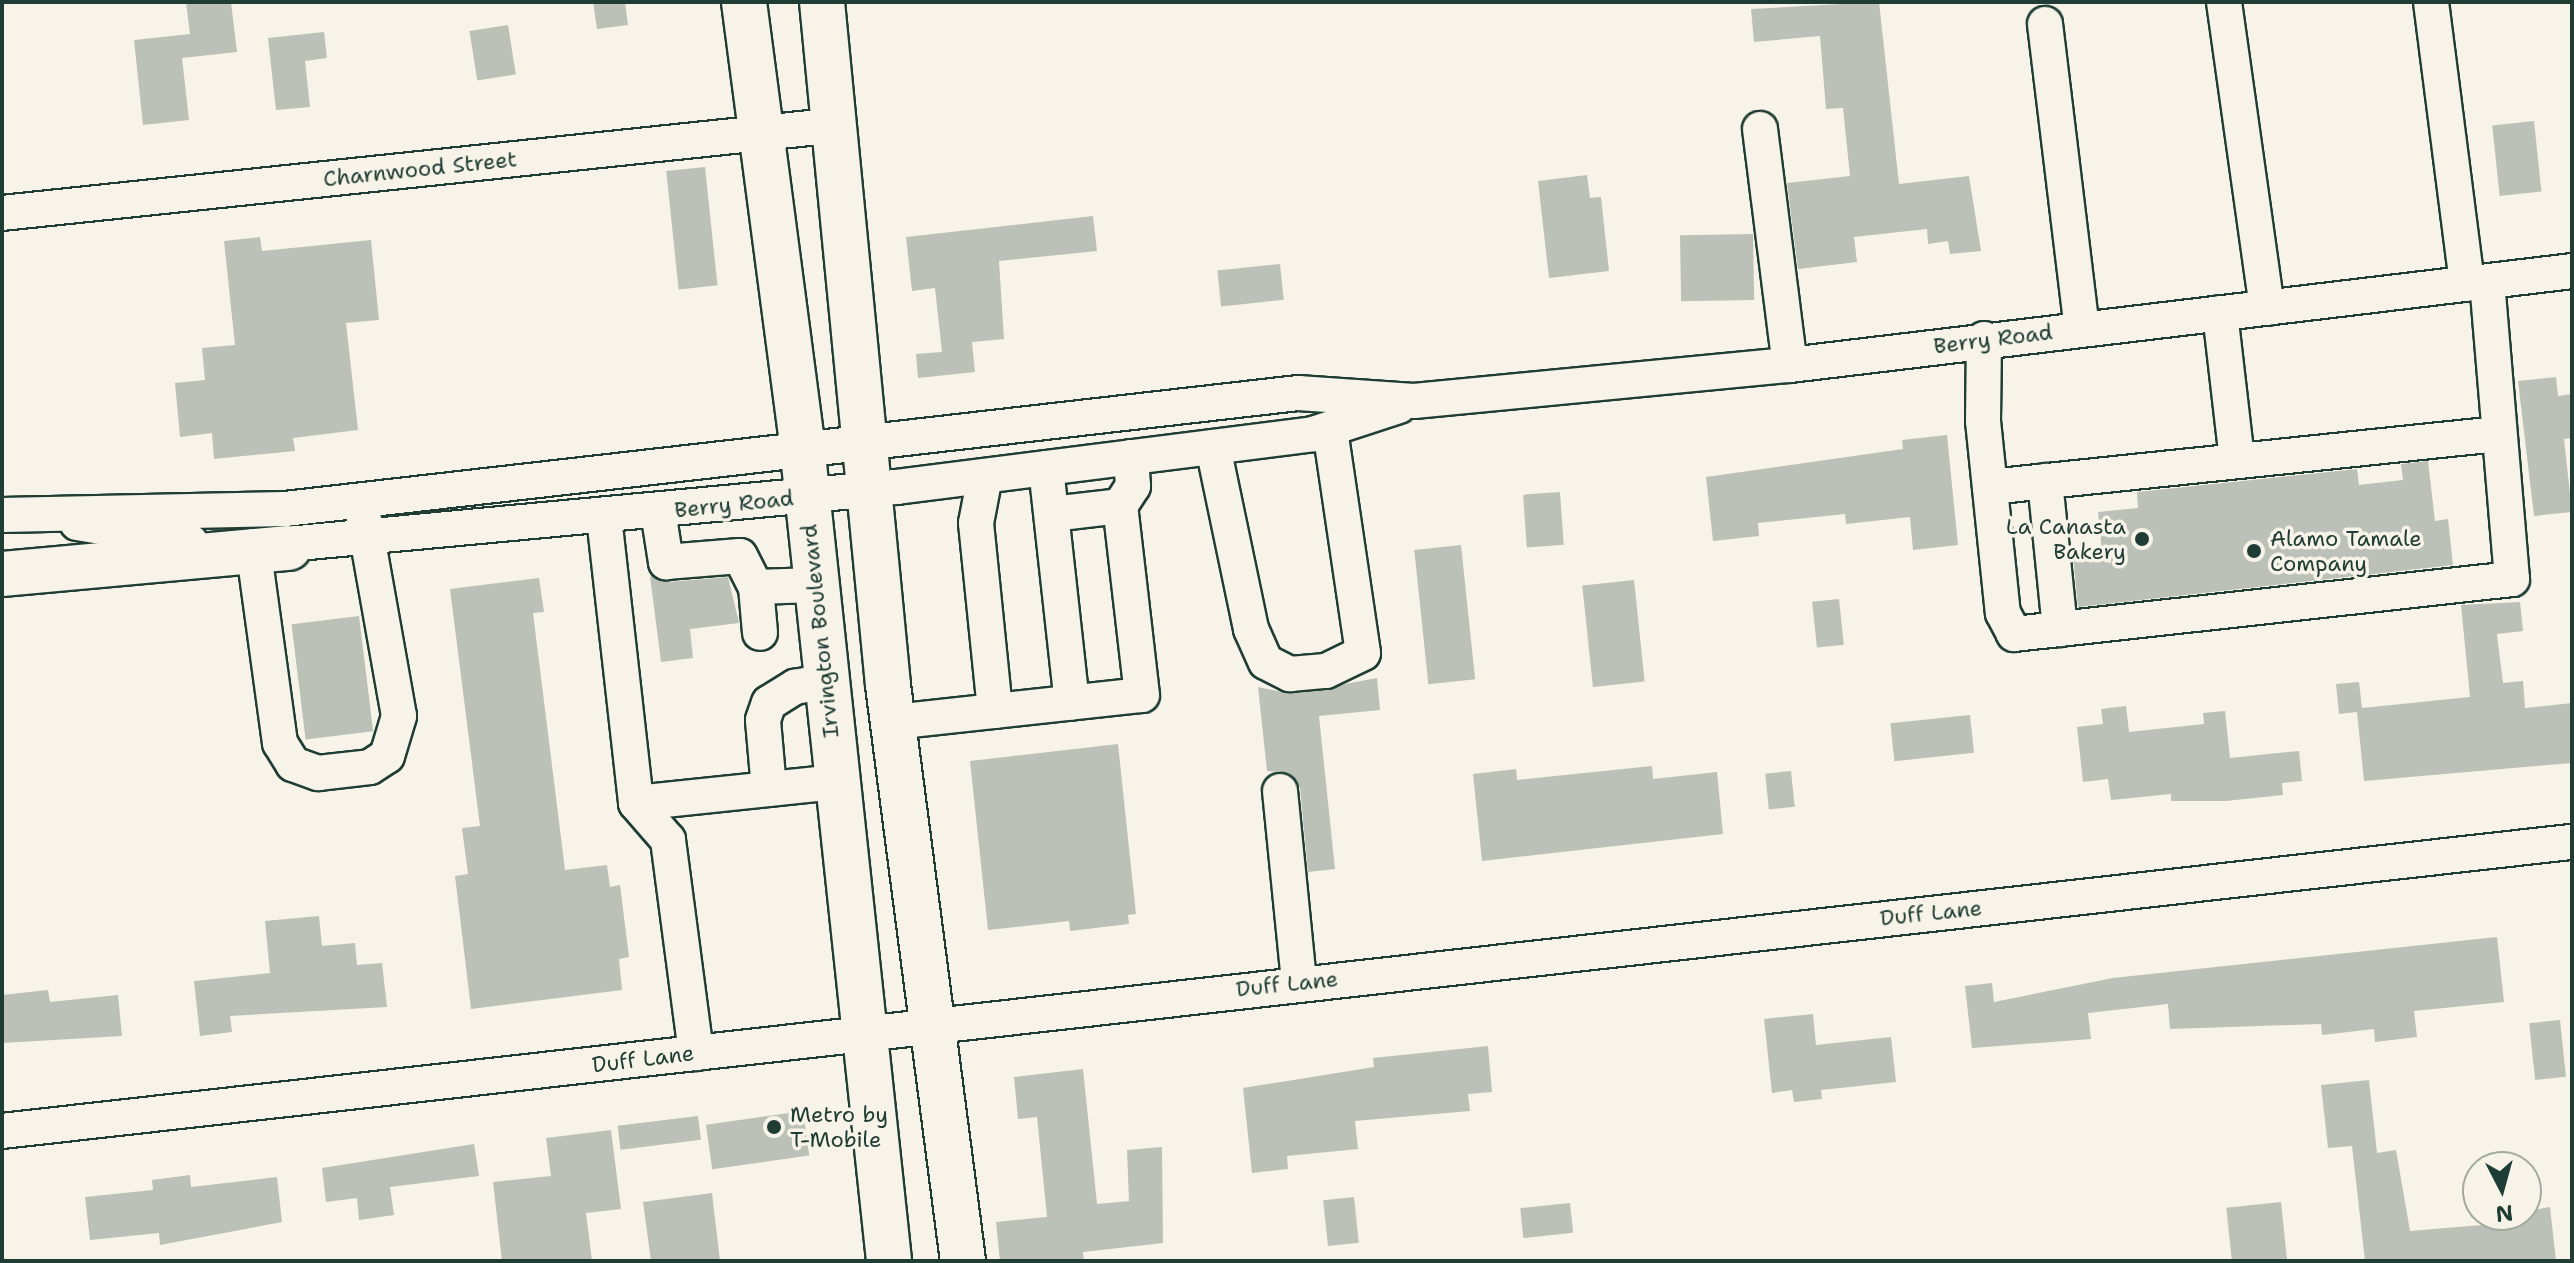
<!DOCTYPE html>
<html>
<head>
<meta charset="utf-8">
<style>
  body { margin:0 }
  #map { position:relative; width:2574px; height:1263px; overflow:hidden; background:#f7f3e8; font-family:"Shantell Sans",sans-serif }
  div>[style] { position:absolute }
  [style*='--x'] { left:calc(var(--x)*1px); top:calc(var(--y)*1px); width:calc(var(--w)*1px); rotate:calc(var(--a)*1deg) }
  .building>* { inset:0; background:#bbc1b6; transform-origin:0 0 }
  .roads { filter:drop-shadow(2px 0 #1f3d34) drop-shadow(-2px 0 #1f3d34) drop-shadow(0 2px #1f3d34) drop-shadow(0 -2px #1f3d34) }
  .minor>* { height:34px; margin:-17px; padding:0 17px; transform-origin:17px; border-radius:17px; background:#f7f3e8 }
  .major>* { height:44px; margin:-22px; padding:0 22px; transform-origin:22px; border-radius:22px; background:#f7f3e8 }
  .dots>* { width:22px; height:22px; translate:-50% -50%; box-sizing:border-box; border:4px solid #f7f3e8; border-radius:50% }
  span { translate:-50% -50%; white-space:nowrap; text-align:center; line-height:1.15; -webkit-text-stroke:7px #f7f3e8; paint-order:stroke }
  .street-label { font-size:22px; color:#1f3d34 }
  .poi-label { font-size:22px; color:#1f3d34 }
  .right { translate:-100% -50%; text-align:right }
  .left { translate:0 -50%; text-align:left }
  .frame { position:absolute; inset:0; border:4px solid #1f3d34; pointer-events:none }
  .north { position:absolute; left:2462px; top:1151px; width:80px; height:80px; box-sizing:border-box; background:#f7f3e8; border:2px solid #a1aaa0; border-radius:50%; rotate:174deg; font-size:22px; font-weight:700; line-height:32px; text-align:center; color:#1f3d34 }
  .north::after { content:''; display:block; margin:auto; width:28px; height:36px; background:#1f3d34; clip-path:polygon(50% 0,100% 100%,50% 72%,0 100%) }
</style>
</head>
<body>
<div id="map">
  <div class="building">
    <div style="clip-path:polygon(186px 2px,231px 2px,237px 52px,182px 58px,189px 120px,143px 125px,134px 40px,190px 34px)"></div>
    <div style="clip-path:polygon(593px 2px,625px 2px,628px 25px,597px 29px)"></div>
    <div style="clip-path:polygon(1879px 2px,1899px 184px,1969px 176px,1981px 251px,1950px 254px,1948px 241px,1928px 244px,1927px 229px,1854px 237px,1857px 262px,1798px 269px,1787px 183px,1850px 176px,1843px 108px,1826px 109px,1820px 36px,1754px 42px,1751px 9px)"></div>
    <div style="left:508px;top:25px;width:50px;height:39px;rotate:81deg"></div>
    <div style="clip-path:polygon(324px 32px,327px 58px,305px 61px,310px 107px,276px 110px,268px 38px)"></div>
    <div style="left:2534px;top:121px;width:71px;height:42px;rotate:84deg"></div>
    <div style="left:705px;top:167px;width:119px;height:39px;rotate:84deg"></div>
    <div style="clip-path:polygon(1587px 175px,1590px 198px,1601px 197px,1609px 271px,1549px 278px,1538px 181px)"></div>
    <div style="clip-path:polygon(1093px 216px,1097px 251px,999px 261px,1004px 339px,972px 342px,975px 372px,918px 378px,916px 354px,942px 352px,935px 288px,912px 291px,906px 237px)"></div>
    <div style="left:1753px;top:234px;width:66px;height:73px;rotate:89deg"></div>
    <div style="clip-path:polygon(260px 237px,262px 251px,371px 240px,379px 320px,346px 323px,358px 430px,293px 438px,295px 451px,214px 459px,212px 433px,180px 437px,175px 383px,205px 380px,202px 348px,235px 345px,224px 241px)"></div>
    <div style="left:1280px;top:264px;width:36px;height:63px;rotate:84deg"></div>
    <div style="clip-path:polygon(2556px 377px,2558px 396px,2572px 394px,2572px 438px,2564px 439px,2572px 512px,2534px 516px,2518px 381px)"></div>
    <div style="clip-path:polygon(1947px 435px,1958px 545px,1913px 550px,1910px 517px,1846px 524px,1845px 514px,1758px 523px,1759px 536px,1713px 541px,1706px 477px,1903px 449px,1902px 440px)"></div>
    <div style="clip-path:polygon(2428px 461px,2435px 521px,2448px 519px,2453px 565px,2078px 607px,2073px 555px,2102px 552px,2098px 512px,2138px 508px,2137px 492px,2357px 469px,2359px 485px,2403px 480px,2401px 464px)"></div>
    <div style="left:1560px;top:492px;width:53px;height:37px;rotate:86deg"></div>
    <div style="left:1461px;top:545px;width:135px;height:47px;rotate:84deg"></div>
    <div style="clip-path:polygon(650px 576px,668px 582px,728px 577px,739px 623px,690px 629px,693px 658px,661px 662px)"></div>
    <div style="clip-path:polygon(539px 578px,544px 612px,533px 613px,565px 870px,607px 865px,610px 887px,620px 885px,629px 957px,619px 959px,622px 990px,471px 1009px,455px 876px,468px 874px,462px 828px,480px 826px,450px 589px)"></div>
    <div style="left:1634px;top:580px;width:102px;height:52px;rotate:84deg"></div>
    <div style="left:1839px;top:599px;width:46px;height:27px;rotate:84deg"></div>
    <div style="clip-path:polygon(2520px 602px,2523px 631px,2497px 634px,2503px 683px,2523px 681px,2525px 708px,2572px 703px,2572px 763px,2364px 781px,2357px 712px,2339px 714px,2336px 684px,2359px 682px,2362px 708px,2470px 697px,2461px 605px)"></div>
    <div style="left:359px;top:616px;width:116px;height:68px;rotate:83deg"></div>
    <div style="clip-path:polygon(1377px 678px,1380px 710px,1319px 716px,1335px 869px,1308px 872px,1300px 788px,1289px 773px,1267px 771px,1258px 687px,1292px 694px)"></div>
    <div style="clip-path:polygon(2126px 706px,2129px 732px,2204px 724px,2203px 713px,2225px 711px,2230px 758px,2299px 751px,2302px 781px,2282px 783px,2283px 795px,2226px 801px,2171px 801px,2171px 794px,2111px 800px,2108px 779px,2083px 782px,2077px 727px,2103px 724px,2101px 709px)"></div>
    <div style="left:1970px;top:715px;width:38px;height:80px;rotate:84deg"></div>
    <div style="clip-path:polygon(1118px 744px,1136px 914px,1128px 915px,1129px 924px,1070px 931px,1069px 921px,988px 930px,970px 761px)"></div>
    <div style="clip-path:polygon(1652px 766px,1653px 779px,1717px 772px,1723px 834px,1482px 861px,1473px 774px,1516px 769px,1517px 780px)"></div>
    <div style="left:1791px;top:771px;width:36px;height:26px;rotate:84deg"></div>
    <div style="clip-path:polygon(319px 916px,322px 946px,355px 943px,357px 965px,382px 963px,387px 1007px,230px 1016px,232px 1032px,200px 1036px,194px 981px,270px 973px,265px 921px)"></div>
    <div style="clip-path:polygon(2497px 937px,2504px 1002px,2414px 1011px,2417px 1037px,2375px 1042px,2374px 1029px,2322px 1035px,2321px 1024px,2170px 1029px,2168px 1004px,2088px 1013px,2091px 1039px,1972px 1048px,1965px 986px,1992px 983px,1994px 1002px,2113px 978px)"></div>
    <div style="clip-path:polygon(48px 990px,50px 1002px,118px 995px,122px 1036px,2px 1043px,2px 995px)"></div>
    <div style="clip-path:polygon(1813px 1014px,1816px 1045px,1891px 1037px,1896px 1082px,1821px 1090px,1822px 1099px,1794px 1102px,1792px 1090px,1772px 1093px,1764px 1019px)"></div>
    <div style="left:2560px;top:1020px;width:57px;height:31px;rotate:84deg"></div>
    <div style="clip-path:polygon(1488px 1046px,1492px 1092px,1468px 1094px,1470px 1111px,1355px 1121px,1358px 1149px,1287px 1156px,1288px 1169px,1252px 1173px,1243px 1088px,1374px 1067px,1373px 1058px)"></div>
    <div style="clip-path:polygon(1083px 1069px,1097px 1204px,1129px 1201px,1127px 1150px,1162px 1147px,1163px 1243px,1083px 1252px,1084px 1261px,1000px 1261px,996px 1222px,1047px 1217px,1037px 1117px,1018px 1119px,1014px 1077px)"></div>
    <div style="clip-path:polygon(2369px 1080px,2377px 1153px,2396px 1150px,2410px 1231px,2506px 1223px,2505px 1215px,2550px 1207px,2556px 1261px,2365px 1261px,2352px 1146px,2328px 1148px,2321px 1085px)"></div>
    <div style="left:803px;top:1111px;width:45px;height:98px;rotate:82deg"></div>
    <div style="left:698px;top:1116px;width:24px;height:81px;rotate:83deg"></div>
    <div style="clip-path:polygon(611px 1130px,621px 1209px,586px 1213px,592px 1261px,502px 1261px,493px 1182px,551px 1176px,546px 1138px)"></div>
    <div style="clip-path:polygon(474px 1144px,479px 1176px,390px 1187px,394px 1215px,359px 1220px,357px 1198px,326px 1202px,322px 1168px)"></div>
    <div style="clip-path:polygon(190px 1175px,191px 1187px,277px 1177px,282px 1222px,160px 1245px,159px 1233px,90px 1240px,85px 1197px,153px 1190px,152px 1180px)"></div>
    <div style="clip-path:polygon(712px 1193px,720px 1261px,651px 1261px,643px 1202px)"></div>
    <div style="left:1354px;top:1197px;width:46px;height:31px;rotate:84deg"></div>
    <div style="left:2281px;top:1202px;width:59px;height:55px;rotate:84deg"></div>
    <div style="left:1570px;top:1203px;width:30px;height:50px;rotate:84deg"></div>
  </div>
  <div class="roads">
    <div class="minor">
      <div style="--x:2224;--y:2;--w:309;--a:82"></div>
      <div style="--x:2431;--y:2;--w:284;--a:82.7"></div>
      <div style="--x:2045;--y:24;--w:307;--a:83.1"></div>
      <div style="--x:1760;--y:129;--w:238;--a:82.8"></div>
      <div style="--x:2;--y:213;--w:841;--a:-6.01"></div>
      <div style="--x:2220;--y:313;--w:149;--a:83.4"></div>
      <div style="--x:1984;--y:339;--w:82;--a:90.7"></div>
      <div style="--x:1983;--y:421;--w:193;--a:84.1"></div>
      <div style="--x:2003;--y:613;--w:24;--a:62"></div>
      <div style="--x:2014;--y:634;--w:501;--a:-6.3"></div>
      <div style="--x:2512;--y:579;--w:298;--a:-94.8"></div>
      <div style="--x:1213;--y:447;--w:186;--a:78.2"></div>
      <div style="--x:1251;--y:629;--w:36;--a:66"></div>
      <div style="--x:1266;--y:662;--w:27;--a:27"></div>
      <div style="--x:1290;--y:674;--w:36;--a:-5"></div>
      <div style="--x:1326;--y:671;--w:41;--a:-25.9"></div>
      <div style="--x:1363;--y:653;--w:226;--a:-98.4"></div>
      <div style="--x:1046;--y:468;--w:236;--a:83.7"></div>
      <div style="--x:985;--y:476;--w:48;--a:100.8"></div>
      <div style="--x:976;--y:523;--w:189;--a:84.2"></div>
      <div style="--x:2045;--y:481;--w:149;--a:84.2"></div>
      <div style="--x:1990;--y:487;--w:511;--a:-5.96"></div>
      <div style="--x:658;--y:511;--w:52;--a:81.1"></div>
      <div style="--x:666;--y:562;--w:74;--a:-4.6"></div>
      <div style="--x:740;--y:556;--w:35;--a:63"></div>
      <div style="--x:756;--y:587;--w:59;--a:-1.9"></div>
      <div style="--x:1052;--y:514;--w:68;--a:-6.7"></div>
      <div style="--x:1120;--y:506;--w:24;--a:-57"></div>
      <div style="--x:1133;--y:486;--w:29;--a:-94"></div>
      <div style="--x:2;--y:515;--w:283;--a:-1.2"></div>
      <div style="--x:285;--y:509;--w:1020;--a:-6.53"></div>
      <div style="--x:1298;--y:393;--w:116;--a:3.9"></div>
      <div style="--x:1414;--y:401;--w:378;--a:-5.5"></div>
      <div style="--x:1790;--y:365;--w:788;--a:-6.85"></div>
      <div style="--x:604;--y:517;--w:288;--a:83.6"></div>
      <div style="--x:636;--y:803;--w:49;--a:49.1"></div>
      <div style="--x:668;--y:840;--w:215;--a:82.5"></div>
      <div style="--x:77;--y:523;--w:115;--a:9.5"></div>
      <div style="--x:253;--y:546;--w:199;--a:82.2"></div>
      <div style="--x:280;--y:743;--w:25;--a:58"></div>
      <div style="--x:293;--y:764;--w:27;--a:20"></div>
      <div style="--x:318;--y:773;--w:52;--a:-6.6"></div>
      <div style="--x:370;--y:767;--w:20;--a:-33"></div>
      <div style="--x:387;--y:756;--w:42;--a:-73.3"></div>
      <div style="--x:399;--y:716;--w:200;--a:-100.1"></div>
      <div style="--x:266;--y:546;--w:633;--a:-5.35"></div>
      <div style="--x:896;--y:487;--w:420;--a:-7.2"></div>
      <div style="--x:1313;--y:434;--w:90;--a:-18"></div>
      <div style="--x:756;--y:587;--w:46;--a:85"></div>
      <div style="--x:893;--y:722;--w:250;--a:-6.2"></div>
      <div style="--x:1142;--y:695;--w:190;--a:-96.6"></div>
      <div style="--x:769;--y:789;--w:69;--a:-95"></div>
      <div style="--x:763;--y:720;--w:18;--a:-71"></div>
      <div style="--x:769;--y:703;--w:31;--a:-32"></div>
      <div style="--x:795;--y:687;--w:31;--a:-11"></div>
      <div style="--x:1280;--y:791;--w:192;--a:84.3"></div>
      <div style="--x:636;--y:803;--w:200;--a:-6"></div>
      <div style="--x:2;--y:1131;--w:2586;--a:-6.42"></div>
    </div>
    <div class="major">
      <div style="--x:744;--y:2;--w:447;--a:82.5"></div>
      <div style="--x:802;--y:445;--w:821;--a:83.91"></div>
      <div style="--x:822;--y:2;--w:686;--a:84.48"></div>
      <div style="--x:888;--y:685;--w:581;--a:82.58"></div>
      <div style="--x:2;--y:574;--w:288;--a:-5.2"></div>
    </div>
  </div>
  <div class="dots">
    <div style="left:2142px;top:539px;background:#1f3d34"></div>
    <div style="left:2254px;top:551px;background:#1f3d34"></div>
    <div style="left:774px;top:1127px;background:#1f3d34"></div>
  </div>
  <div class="street-label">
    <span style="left:420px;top:169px;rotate:-6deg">Charnwood Street</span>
    <span style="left:1993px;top:339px;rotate:-7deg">Berry Road</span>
    <span style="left:734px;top:504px;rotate:-6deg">Berry Road</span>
    <span style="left:820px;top:631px;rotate:-96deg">Irvington Boulevard</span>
    <span style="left:1931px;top:913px;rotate:-6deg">Duff Lane</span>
    <span style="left:1287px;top:984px;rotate:-6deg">Duff Lane</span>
    <span style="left:643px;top:1059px;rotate:-7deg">Duff Lane</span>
  </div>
  <div class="poi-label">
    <span class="right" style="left:2126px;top:539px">La Canasta<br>Bakery</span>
    <span class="left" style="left:2270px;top:551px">Alamo Tamale<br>Company</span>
    <span class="left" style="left:790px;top:1127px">Metro by<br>T-Mobile</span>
  </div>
  <div class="frame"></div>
  <div class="north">N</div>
</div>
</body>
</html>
